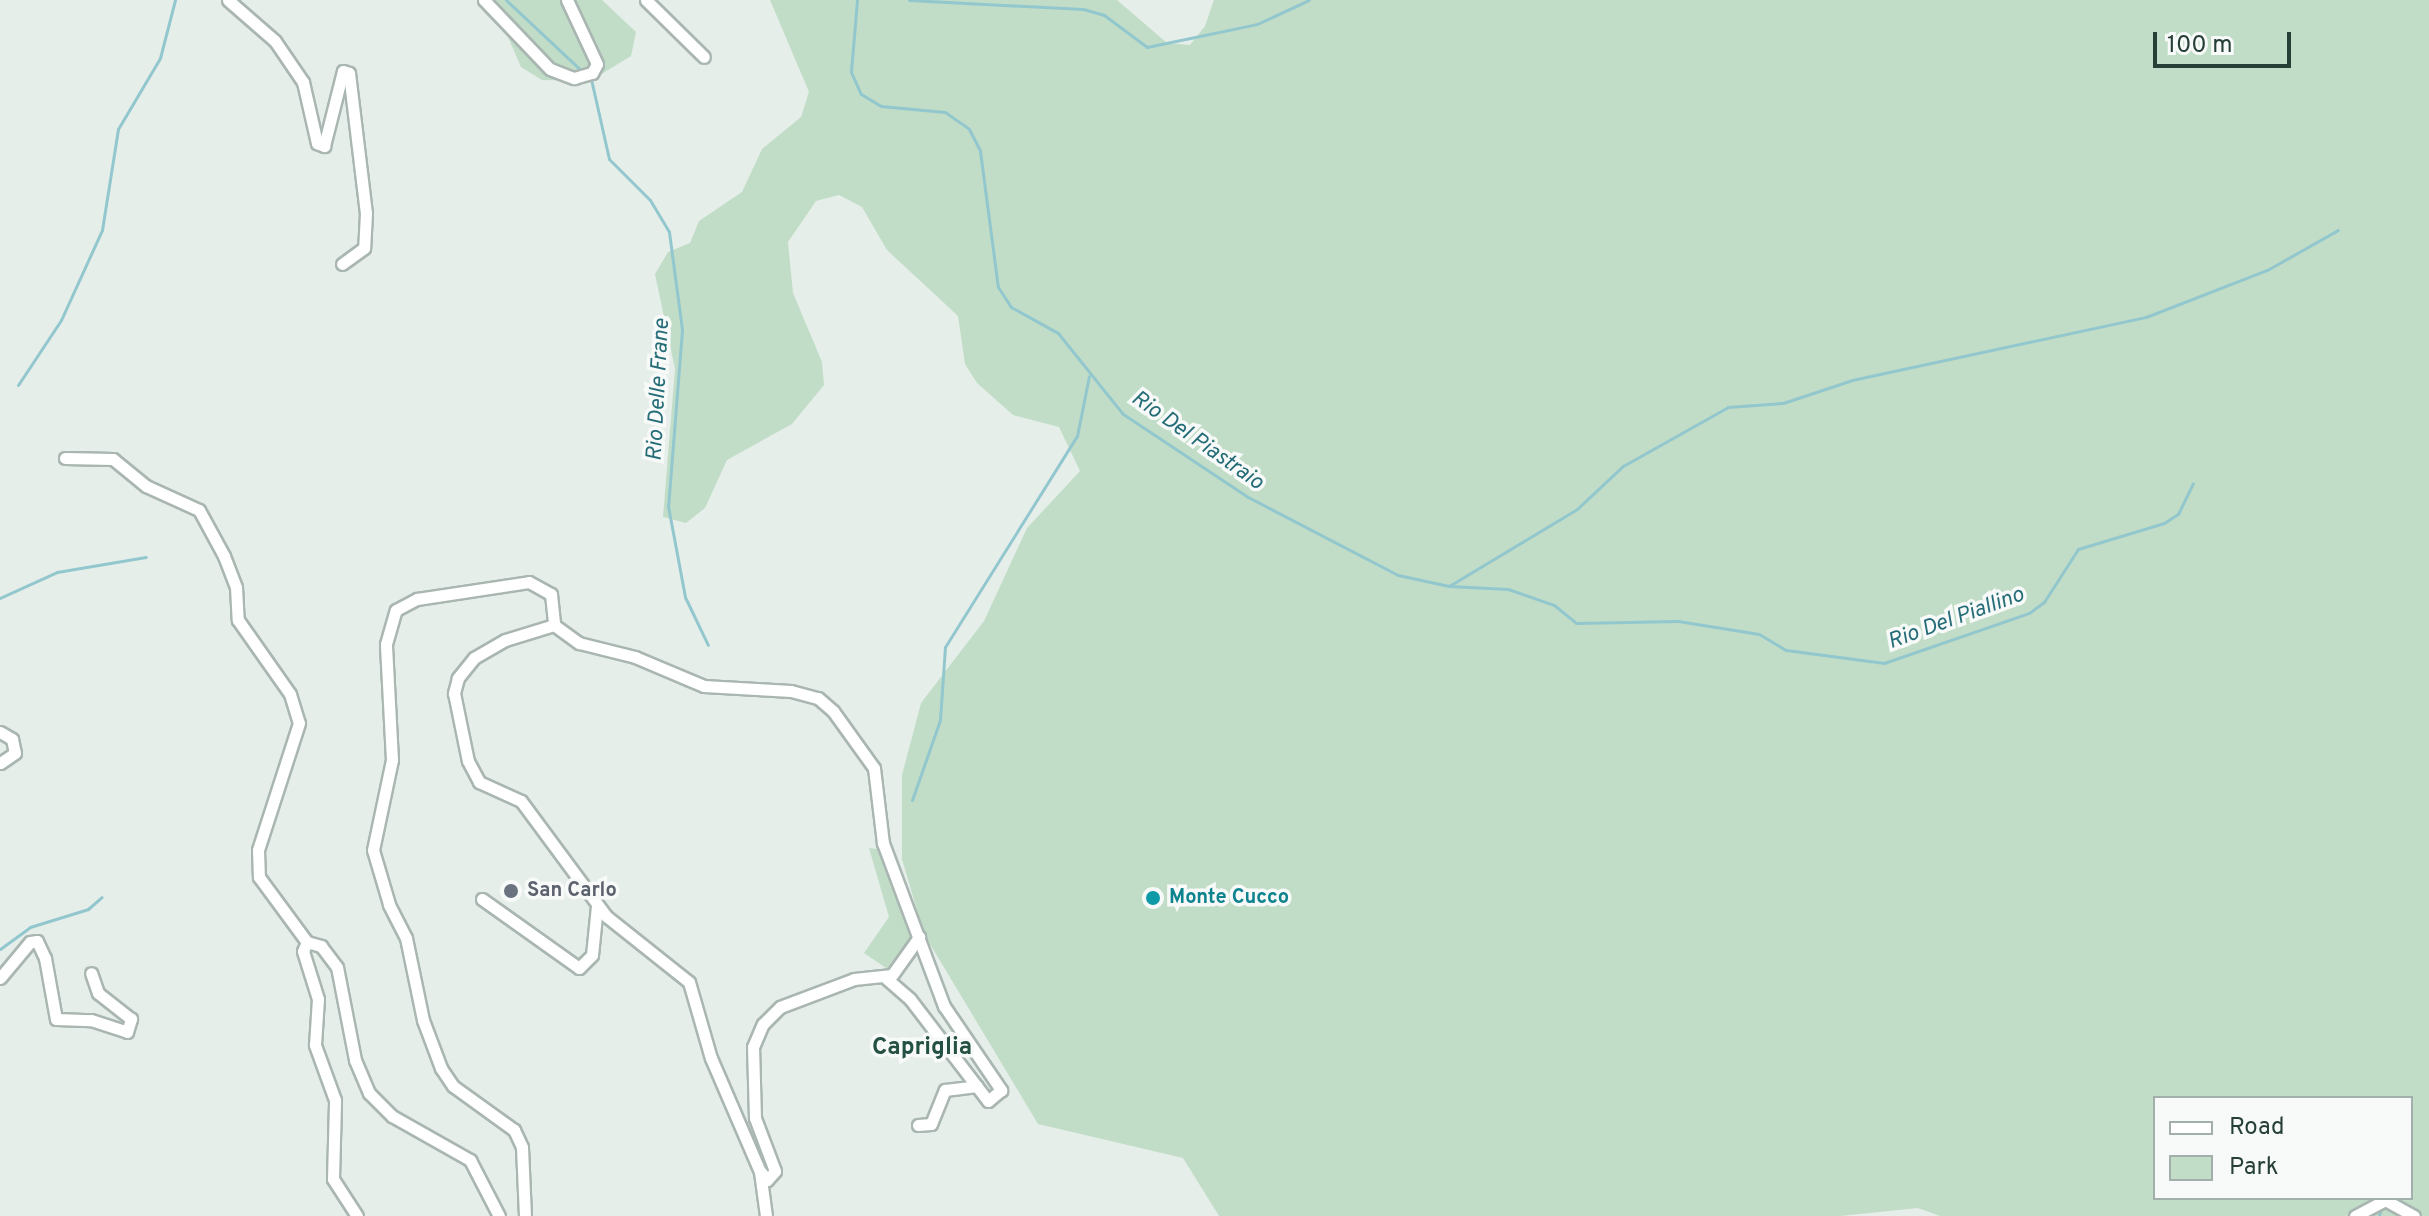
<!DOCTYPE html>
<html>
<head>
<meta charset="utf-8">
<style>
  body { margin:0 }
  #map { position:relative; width:2429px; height:1216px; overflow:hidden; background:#e6eeea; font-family:Overpass,sans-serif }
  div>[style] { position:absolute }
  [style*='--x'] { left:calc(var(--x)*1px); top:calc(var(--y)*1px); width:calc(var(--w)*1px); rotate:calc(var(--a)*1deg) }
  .green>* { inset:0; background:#c1ddc7 }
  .stream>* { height:3px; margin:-1.5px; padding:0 1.5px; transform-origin:1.5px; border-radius:1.5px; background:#93c7ce }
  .roads { filter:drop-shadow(2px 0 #a9b6b1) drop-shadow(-2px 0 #a9b6b1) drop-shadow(0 2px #a9b6b1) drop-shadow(0 -2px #a9b6b1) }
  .minor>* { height:11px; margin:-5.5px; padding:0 5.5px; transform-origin:5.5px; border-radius:5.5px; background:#fff }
  .dots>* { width:22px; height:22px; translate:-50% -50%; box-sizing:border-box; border:4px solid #f7faf8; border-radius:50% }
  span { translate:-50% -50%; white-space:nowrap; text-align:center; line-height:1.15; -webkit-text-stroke:7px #f7faf8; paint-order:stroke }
  .worship-label { font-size:20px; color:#5b616d; font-weight:700 }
  .left { translate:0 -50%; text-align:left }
  .culture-label { font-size:20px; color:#0d838f; font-weight:700 }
  .water-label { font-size:22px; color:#246c77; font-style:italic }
  .quarter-label { font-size:24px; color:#235043; font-weight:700 }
  .legend { position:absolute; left:2153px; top:1096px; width:260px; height:104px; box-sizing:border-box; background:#f7faf8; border:2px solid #a3afab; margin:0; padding:10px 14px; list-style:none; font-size:24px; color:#263f37 }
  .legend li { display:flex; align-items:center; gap:16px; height:40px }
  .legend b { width:40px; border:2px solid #a3afab }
  .scale { position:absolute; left:2153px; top:32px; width:138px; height:36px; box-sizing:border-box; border:4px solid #263f37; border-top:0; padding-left:10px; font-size:24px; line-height:28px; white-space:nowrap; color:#263f37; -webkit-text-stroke:6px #f7faf8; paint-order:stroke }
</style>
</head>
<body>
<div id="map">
  <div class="green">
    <div style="clip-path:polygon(492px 0,602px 0,636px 32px,631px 56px,590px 81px,542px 80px,521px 67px)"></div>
    <div style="clip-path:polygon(evenodd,770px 0,1117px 0,1167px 43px,1190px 45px,1205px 26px,1214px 0,2429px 0,2429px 1216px,1940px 1216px,1918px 1208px,1840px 1216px,1219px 1216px,1183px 1158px,1038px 1124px,924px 934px,902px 859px,902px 775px,921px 703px,984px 621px,1027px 528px,1080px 471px,1059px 427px,1013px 415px,977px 383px,965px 364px,958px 316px,887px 250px,862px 207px,839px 195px,816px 201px,788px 242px,793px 293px,822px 362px,824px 385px,792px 424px,727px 460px,705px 508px,686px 523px,663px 517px,675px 369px,655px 274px,668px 252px,690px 243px,699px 221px,742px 192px,762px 149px,801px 117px,809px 92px,770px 0,2155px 1098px,2411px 1098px,2411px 1198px,2155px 1198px,2155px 1098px)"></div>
    <div style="clip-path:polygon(869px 848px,884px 850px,915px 934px,892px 972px,864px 953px,889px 917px)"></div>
  </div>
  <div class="stream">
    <div style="--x:506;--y:0;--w:104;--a:43.1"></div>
    <div style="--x:857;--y:0;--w:72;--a:94.8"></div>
    <div style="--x:851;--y:72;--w:24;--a:66"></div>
    <div style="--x:861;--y:94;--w:23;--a:31"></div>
    <div style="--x:881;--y:106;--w:64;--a:5.4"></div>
    <div style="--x:945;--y:112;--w:29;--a:35"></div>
    <div style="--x:969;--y:129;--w:25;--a:63"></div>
    <div style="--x:980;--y:151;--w:137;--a:82.5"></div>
    <div style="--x:998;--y:287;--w:24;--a:57"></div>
    <div style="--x:1011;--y:307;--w:54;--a:29"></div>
    <div style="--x:1058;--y:333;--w:104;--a:51.3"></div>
    <div style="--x:1123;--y:414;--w:150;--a:33.6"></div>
    <div style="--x:1248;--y:497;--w:169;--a:27.5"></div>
    <div style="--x:1398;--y:575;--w:52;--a:12.2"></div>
    <div style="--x:1449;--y:586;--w:59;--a:2.9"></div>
    <div style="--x:1508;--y:589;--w:49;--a:19.2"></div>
    <div style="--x:1554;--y:605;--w:28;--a:39"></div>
    <div style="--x:1576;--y:623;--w:102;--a:-1.1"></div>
    <div style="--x:1678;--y:621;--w:82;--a:9.1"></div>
    <div style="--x:1759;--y:634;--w:31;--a:31"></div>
    <div style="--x:1786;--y:650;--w:99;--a:7.6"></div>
    <div style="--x:1884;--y:663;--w:153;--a:-19"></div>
    <div style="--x:2029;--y:613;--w:19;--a:-36"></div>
    <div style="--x:2044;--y:602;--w:63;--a:-57.3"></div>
    <div style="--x:2078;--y:549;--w:90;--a:-16.8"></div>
    <div style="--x:2164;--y:523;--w:17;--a:-33"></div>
    <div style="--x:2178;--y:514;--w:34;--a:-64"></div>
    <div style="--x:909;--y:0;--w:174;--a:3"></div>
    <div style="--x:1083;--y:9;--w:22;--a:16"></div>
    <div style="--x:1104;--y:15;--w:54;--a:36.7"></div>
    <div style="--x:1147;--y:47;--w:112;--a:-11.8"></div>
    <div style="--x:1257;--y:24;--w:57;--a:-24.8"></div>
    <div style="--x:591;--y:79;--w:82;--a:77.3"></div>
    <div style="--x:609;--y:159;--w:58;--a:45"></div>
    <div style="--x:650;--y:200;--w:37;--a:59"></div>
    <div style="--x:669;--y:232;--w:99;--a:82.4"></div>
    <div style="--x:682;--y:330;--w:177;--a:94.5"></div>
    <div style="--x:668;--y:506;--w:93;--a:79.4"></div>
    <div style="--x:685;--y:597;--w:53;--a:64.4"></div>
    <div style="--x:18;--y:385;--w:78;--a:-56.5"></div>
    <div style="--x:61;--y:320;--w:99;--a:-65.5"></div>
    <div style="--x:102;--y:230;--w:102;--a:-81"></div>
    <div style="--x:118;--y:129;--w:82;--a:-59.4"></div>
    <div style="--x:160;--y:58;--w:60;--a:-75.5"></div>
    <div style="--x:1449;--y:586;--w:149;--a:-31"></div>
    <div style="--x:1577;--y:509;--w:63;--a:-43.1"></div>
    <div style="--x:1623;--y:466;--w:120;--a:-29.3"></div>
    <div style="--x:1728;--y:407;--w:55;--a:-4.2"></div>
    <div style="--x:1783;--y:403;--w:73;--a:-18.4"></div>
    <div style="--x:1852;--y:380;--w:301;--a:-12.1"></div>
    <div style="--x:2146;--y:317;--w:132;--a:-21.3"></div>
    <div style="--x:2269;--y:269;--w:79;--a:-29.5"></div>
    <div style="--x:0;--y:598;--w:63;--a:-24.5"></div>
    <div style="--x:57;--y:572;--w:90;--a:-9.6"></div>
    <div style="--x:912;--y:800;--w:85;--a:-70.7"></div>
    <div style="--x:940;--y:720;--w:73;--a:-86.1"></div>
    <div style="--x:945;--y:647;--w:249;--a:-58"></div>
    <div style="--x:1077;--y:436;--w:61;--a:-78.7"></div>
    <div style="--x:0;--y:949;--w:37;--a:-36"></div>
    <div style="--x:30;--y:927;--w:61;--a:-17.2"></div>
    <div style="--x:88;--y:909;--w:18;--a:-41"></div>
    <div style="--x:2379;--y:1216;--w:10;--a:-79"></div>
  </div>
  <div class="roads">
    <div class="minor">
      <div style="--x:228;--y:0;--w:62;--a:41.1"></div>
      <div style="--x:275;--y:41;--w:50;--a:55.7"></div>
      <div style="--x:303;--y:82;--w:63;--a:77.1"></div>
      <div style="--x:317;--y:143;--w:8;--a:23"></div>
      <div style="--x:324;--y:146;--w:77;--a:-75.8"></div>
      <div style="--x:343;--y:71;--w:6;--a:18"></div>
      <div style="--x:349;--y:73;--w:141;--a:83.1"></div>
      <div style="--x:366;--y:213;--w:35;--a:93"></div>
      <div style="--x:364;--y:248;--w:27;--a:144"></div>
      <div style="--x:484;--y:0;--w:95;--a:46.3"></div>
      <div style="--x:550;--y:69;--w:26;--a:21"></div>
      <div style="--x:574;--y:78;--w:19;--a:-16"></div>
      <div style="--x:592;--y:73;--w:10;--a:-61"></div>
      <div style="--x:597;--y:64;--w:71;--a:-115.1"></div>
      <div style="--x:646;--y:0;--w:81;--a:44.5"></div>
      <div style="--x:65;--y:458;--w:48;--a:1.2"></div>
      <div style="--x:113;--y:459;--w:43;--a:39.3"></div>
      <div style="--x:146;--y:486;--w:58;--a:24.4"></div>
      <div style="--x:199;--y:510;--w:52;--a:61.5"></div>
      <div style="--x:224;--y:556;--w:33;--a:69"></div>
      <div style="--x:236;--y:587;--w:33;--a:87"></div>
      <div style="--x:238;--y:620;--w:90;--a:54.9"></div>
      <div style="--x:290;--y:694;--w:30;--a:73"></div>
      <div style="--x:299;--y:723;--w:133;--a:107.9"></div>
      <div style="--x:258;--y:850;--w:27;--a:88"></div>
      <div style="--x:259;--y:877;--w:81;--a:53.6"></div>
      <div style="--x:554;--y:625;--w:31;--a:36"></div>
      <div style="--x:579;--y:643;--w:58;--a:14"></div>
      <div style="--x:635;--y:657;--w:75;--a:22.8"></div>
      <div style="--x:704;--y:686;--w:87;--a:3.3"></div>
      <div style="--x:791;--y:691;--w:28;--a:15"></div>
      <div style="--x:818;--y:698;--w:20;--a:41"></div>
      <div style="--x:833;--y:711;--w:70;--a:54.3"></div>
      <div style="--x:874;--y:768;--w:76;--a:83.2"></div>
      <div style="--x:883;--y:843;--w:174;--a:69.5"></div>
      <div style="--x:944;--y:1006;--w:102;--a:55.8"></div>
      <div style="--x:1001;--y:1090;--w:17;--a:140"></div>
      <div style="--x:988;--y:1101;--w:128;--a:-127.4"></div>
      <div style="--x:910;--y:999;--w:33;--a:-139"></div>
      <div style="--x:554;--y:625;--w:51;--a:163"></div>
      <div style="--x:505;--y:640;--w:36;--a:150"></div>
      <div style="--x:474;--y:658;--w:26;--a:129"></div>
      <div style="--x:458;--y:678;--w:16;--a:105"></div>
      <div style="--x:454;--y:693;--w:69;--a:78.4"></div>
      <div style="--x:468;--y:761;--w:24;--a:62"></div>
      <div style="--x:479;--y:782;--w:46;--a:24.3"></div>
      <div style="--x:521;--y:801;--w:143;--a:53.5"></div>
      <div style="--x:606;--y:916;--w:106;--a:38.5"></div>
      <div style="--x:689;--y:982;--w:79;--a:73.9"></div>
      <div style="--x:711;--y:1058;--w:124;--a:66.7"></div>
      <div style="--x:760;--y:1172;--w:44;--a:82.2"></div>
      <div style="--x:0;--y:732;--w:14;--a:30"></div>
      <div style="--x:12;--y:739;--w:14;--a:78"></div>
      <div style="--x:15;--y:753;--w:18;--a:146"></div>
      <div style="--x:482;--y:899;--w:119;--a:35.4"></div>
      <div style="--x:579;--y:968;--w:18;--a:-45"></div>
      <div style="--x:592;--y:955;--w:49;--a:-84.2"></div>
      <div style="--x:0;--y:978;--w:47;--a:-50.2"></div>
      <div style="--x:30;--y:942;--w:7;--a:-8"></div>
      <div style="--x:37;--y:941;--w:19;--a:65"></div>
      <div style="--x:45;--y:958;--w:62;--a:79.8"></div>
      <div style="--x:56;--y:1019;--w:35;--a:2"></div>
      <div style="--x:91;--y:1020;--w:38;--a:18"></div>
      <div style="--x:127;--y:1032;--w:14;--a:-73"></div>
      <div style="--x:131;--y:1019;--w:42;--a:-141.8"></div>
      <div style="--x:98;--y:993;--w:21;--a:-109"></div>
      <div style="--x:918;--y:1125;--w:13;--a:-4"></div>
      <div style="--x:931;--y:1124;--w:37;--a:-68"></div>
      <div style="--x:945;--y:1090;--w:32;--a:-7"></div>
      <div style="--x:761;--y:1172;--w:10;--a:53"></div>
      <div style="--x:767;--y:1180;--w:12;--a:-48"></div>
      <div style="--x:775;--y:1171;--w:57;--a:-110.7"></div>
      <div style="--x:755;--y:1118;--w:71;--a:-91.6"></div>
      <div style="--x:753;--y:1047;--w:25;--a:-67"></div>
      <div style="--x:763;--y:1024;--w:24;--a:-45"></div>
      <div style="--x:780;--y:1007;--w:79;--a:-20.7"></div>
      <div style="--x:854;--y:979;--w:38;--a:-6"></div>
      <div style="--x:892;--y:975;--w:47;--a:-54.6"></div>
      <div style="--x:357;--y:1216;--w:44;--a:-123"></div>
      <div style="--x:333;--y:1179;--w:79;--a:-88.5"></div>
      <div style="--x:335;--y:1100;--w:59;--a:-110"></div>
      <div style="--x:315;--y:1045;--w:46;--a:-86.3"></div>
      <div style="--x:318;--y:999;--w:50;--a:-107.4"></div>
      <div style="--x:303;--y:951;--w:10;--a:-66"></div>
      <div style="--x:307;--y:942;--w:15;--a:16"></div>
      <div style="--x:321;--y:946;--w:26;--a:53"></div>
      <div style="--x:337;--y:967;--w:95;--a:79"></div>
      <div style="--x:355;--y:1060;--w:36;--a:67"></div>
      <div style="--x:369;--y:1093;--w:33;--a:45"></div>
      <div style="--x:392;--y:1116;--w:90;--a:29.4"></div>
      <div style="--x:470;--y:1160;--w:63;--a:62.6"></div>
      <div style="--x:525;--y:1216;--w:69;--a:-92.5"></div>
      <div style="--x:522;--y:1147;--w:19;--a:-115"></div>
      <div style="--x:514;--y:1130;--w:75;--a:-144.2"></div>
      <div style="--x:453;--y:1086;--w:22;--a:-124"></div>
      <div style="--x:441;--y:1068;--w:51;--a:-110.6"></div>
      <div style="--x:423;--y:1020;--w:84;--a:-101.7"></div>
      <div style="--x:406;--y:938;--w:38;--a:-117"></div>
      <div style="--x:389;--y:904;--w:56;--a:-106.5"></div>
      <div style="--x:373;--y:850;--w:92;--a:-78.1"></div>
      <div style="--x:392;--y:760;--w:116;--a:-93"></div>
      <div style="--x:386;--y:644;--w:35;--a:-74"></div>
      <div style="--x:396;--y:610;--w:24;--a:-28"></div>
      <div style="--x:417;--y:599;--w:113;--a:-8.6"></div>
      <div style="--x:529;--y:582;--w:25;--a:29"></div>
      <div style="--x:551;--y:594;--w:31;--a:84"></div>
      <div style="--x:2355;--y:1216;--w:34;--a:-28"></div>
      <div style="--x:2385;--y:1200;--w:33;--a:29"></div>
    </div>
  </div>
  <div class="dots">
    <div style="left:511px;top:891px;background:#6b7280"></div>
    <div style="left:1153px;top:898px;background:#0f9aa8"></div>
  </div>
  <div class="worship-label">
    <span class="left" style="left:527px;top:891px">San Carlo</span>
  </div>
  <div class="culture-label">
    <span class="left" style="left:1169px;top:898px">Monte Cucco</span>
  </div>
  <div class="water-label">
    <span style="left:659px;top:390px;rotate:-87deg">Rio Delle Frane</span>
    <span style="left:1197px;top:441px;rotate:35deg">Rio Del Piastraio</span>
    <span style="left:1956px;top:619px;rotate:-20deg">Rio Del Piallino</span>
  </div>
  <div class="quarter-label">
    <span style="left:922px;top:1049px">Capriglia</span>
  </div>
  <ul class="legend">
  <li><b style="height:10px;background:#fff"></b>Road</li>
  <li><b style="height:22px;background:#c1ddc7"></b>Park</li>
  </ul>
  <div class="scale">100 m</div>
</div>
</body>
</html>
